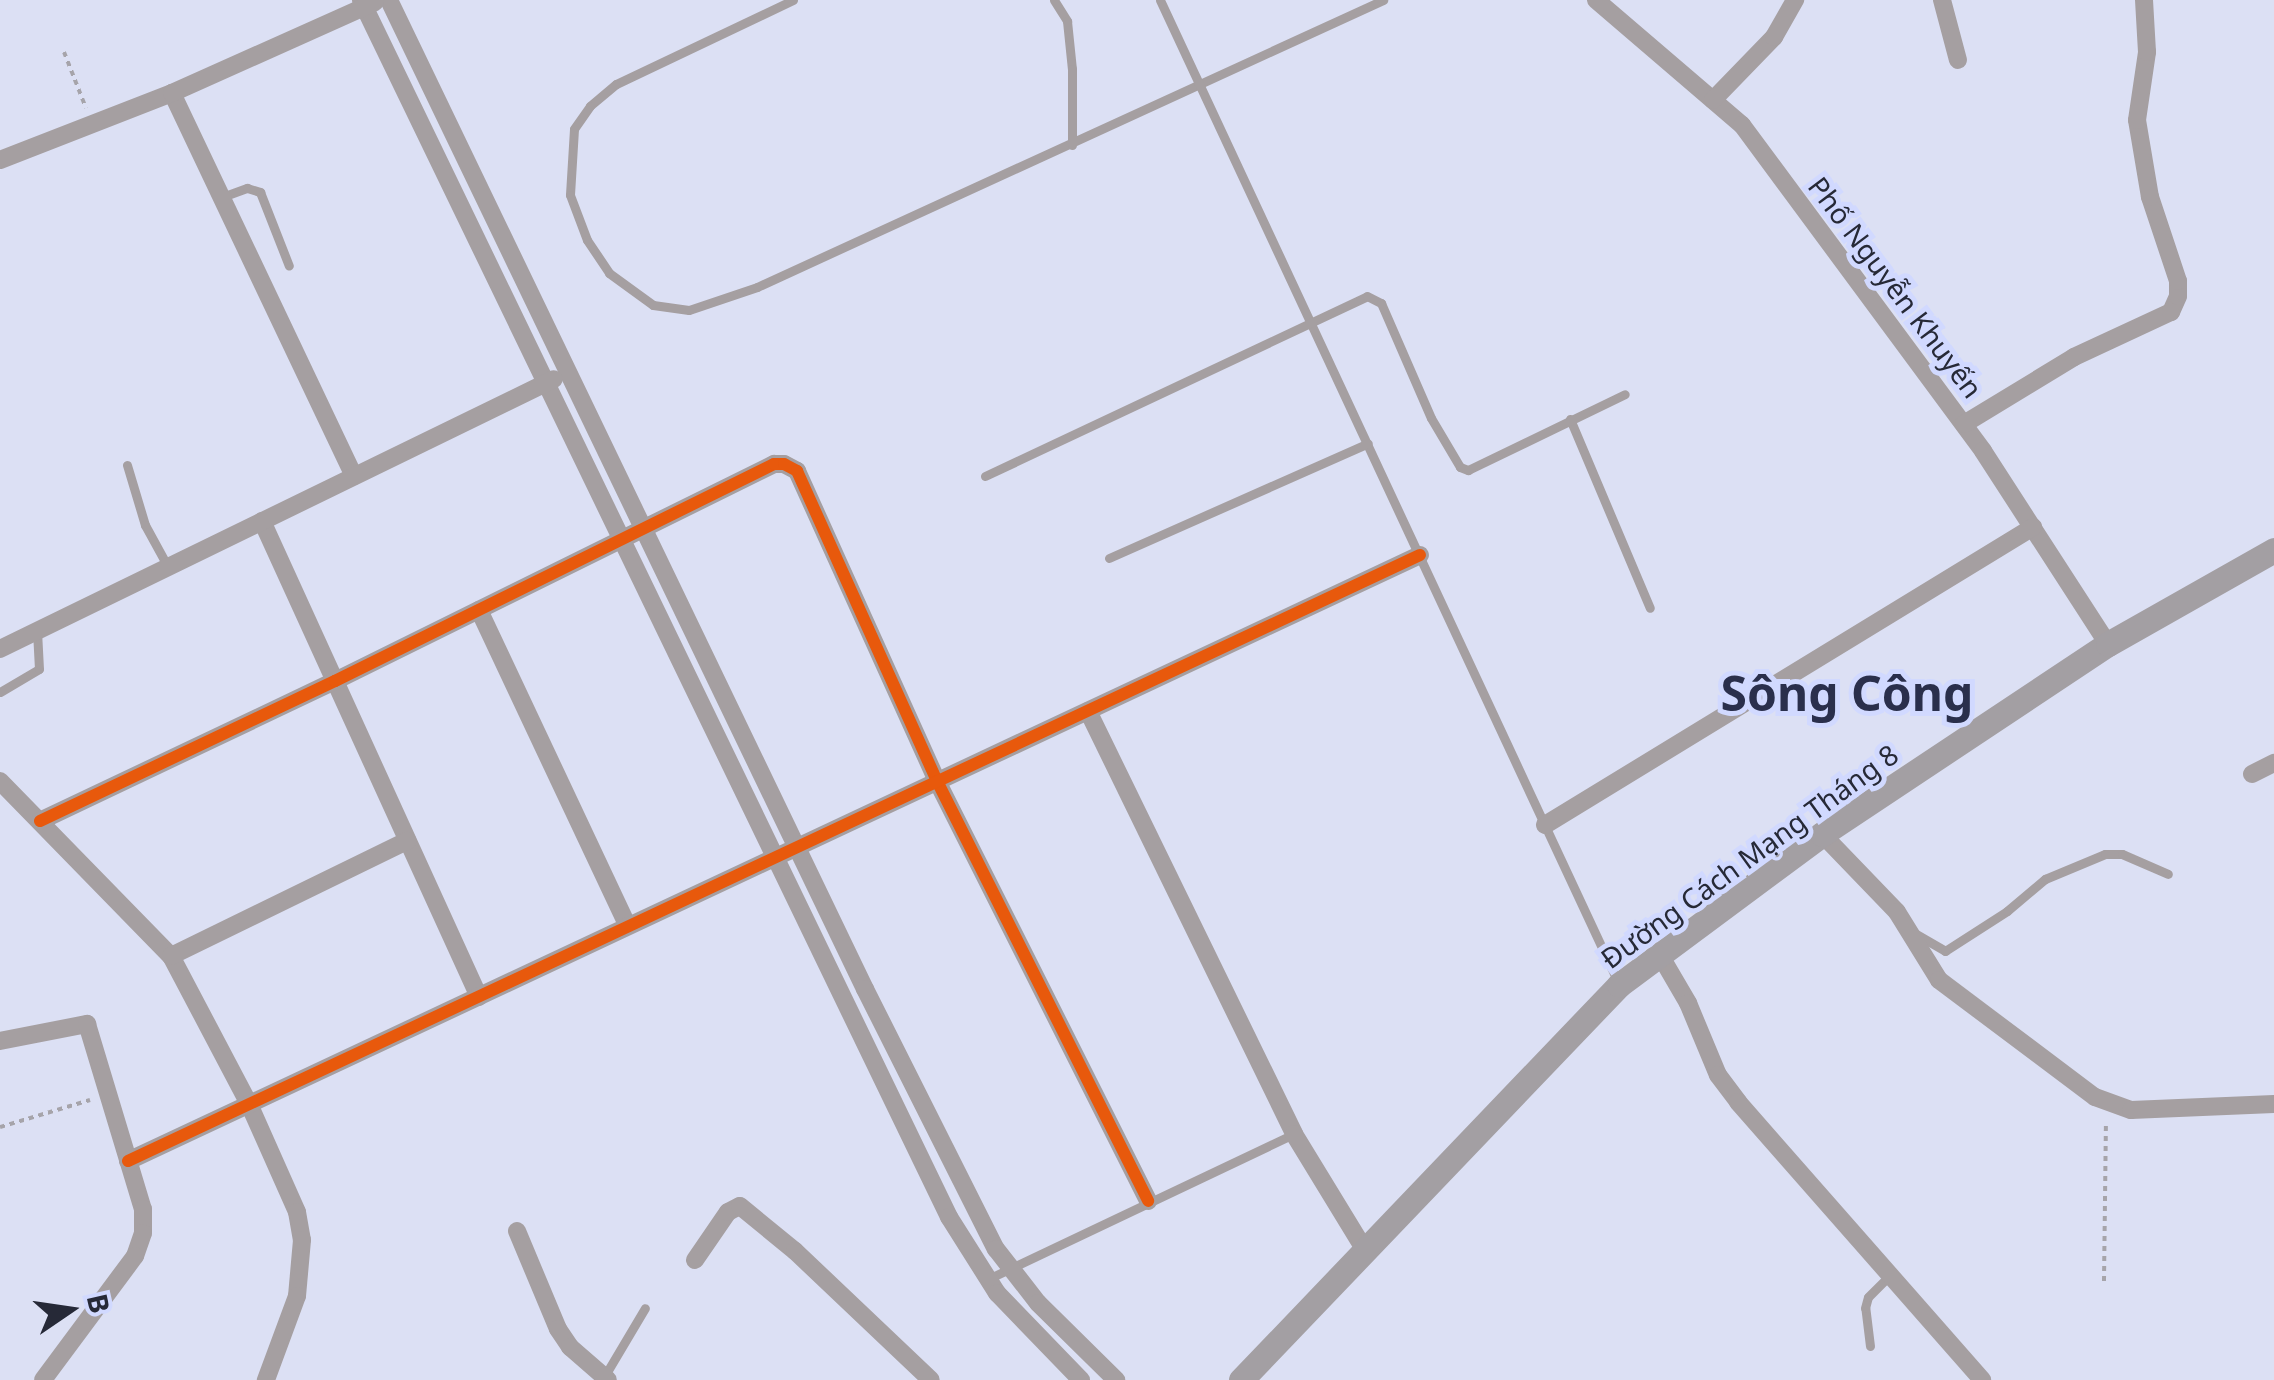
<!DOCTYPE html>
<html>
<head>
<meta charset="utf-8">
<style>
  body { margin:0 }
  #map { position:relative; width:2274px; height:1380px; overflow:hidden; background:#dce0f4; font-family:"Noto Sans",sans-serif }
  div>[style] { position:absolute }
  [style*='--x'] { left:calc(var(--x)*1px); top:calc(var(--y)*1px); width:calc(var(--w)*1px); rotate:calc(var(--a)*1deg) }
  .path>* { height:4px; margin-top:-2px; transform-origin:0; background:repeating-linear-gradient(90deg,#a6a4aa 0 5px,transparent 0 10px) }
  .lane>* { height:9px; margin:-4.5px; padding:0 4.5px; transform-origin:4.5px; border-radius:4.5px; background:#a59fa1 }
  .street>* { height:18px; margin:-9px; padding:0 9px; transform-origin:9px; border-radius:9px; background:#a59fa1 }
  .secondary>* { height:25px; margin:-12.5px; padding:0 12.5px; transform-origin:12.5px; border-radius:12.5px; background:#a39fa3 }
  .cycleway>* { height:12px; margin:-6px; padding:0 6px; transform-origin:6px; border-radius:6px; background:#e8590c }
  span { translate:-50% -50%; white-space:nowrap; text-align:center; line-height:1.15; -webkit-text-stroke:10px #d1d9ff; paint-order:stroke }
  .street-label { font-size:28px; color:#262937 }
  .town-label { font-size:48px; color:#2a2f4c; font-weight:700 }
  .north { position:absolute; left:20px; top:1260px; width:100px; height:100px; -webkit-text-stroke:8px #d1d9ff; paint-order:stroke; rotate:77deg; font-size:28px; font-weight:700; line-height:40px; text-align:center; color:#262937 }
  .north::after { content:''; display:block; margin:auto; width:35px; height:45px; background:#262937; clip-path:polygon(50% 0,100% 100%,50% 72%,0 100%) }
</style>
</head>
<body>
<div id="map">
  <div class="path">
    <div style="--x:64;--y:52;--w:60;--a:68.6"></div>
    <div style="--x:0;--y:1127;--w:94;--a:-16.7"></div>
    <div style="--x:2104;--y:1281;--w:160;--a:-89.3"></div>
  </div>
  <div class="lane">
    <div style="--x:793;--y:0;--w:196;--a:154.6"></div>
    <div style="--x:616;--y:84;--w:34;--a:140"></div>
    <div style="--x:590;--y:106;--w:28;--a:125"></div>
    <div style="--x:574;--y:129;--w:66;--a:93.5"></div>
    <div style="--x:570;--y:195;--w:48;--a:69.3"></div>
    <div style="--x:587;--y:240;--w:40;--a:56"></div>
    <div style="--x:609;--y:273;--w:54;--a:36"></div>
    <div style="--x:653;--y:305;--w:36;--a:8"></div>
    <div style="--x:689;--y:310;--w:72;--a:-18.7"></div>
    <div style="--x:757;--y:287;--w:689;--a:-24.63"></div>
    <div style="--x:1054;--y:0;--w:25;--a:58"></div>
    <div style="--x:1067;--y:21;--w:48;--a:84.1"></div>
    <div style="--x:1072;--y:69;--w:76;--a:90"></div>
    <div style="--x:1160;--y:0;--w:1084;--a:65"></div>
    <div style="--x:222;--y:197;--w:27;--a:-20"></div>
    <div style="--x:247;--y:188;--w:14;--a:17"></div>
    <div style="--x:260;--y:192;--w:79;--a:68.6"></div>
    <div style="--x:1570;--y:419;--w:205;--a:67.1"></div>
    <div style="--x:127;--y:465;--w:63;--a:73.3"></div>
    <div style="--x:145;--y:525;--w:48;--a:61.3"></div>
    <div style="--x:985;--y:476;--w:422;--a:-25.2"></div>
    <div style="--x:1367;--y:296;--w:16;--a:27"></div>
    <div style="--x:1381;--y:303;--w:125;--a:66.5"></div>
    <div style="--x:1431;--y:418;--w:57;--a:59.4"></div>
    <div style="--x:1460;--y:467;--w:9;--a:21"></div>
    <div style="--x:1468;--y:470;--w:174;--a:-25.8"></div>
    <div style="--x:1109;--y:558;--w:283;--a:-23.9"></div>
    <div style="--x:0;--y:692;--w:45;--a:-30.5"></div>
    <div style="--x:39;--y:669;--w:39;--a:-93"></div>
    <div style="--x:1916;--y:934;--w:34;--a:30"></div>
    <div style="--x:1945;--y:951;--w:74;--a:-32.8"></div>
    <div style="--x:2007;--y:911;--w:50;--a:-40.1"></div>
    <div style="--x:2045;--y:879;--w:65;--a:-22.6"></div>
    <div style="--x:2105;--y:854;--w:17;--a:0"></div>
    <div style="--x:2122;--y:854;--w:50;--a:23.5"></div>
    <div style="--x:986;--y:1280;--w:341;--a:-25.4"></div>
    <div style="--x:1870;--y:1346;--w:38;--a:-97"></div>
    <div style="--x:1865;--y:1308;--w:11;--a:-75"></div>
    <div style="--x:1868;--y:1297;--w:31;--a:-45"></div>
    <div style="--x:604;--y:1377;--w:80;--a:-59.3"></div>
  </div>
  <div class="street">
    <div style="--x:361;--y:0;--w:1352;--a:64.21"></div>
    <div style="--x:949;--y:1217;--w:90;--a:57.7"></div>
    <div style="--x:997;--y:1293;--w:121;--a:46"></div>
    <div style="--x:389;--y:0;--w:1098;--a:64.3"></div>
    <div style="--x:865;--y:989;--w:291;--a:63.3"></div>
    <div style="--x:996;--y:1249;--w:68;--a:52.1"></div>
    <div style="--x:1038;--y:1303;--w:110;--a:44.6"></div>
    <div style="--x:1596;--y:0;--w:192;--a:40.6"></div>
    <div style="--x:1742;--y:125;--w:405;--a:53.5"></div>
    <div style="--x:1983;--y:451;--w:230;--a:57.1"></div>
    <div style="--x:1942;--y:0;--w:62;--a:75.1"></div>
    <div style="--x:172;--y:93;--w:424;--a:64.6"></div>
    <div style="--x:1713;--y:100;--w:88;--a:-45.9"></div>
    <div style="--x:1774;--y:37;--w:43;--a:-60.4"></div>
    <div style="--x:0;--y:160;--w:185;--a:-21.3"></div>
    <div style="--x:172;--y:93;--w:222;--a:-24.1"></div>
    <div style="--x:1964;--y:424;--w:129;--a:-31.3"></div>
    <div style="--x:2074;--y:357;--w:107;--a:-24.9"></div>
    <div style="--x:2171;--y:312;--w:17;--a:-66"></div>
    <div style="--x:2178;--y:296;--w:15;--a:-90"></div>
    <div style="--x:2178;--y:281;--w:89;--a:-108.4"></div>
    <div style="--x:2150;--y:197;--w:78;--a:-99.6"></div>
    <div style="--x:2137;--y:120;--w:69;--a:-81.6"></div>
    <div style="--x:2147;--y:52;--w:52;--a:-93.3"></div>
    <div style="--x:262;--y:521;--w:523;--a:65.49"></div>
    <div style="--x:479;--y:610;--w:349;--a:64.8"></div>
    <div style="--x:0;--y:649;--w:616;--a:-25.98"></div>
    <div style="--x:1088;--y:711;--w:470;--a:64"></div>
    <div style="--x:1294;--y:1134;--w:138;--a:58.6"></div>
    <div style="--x:2252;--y:774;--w:25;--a:-27"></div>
    <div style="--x:0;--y:781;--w:245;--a:45.7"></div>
    <div style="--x:171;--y:956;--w:167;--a:62.2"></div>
    <div style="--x:249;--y:1104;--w:118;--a:66"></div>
    <div style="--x:297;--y:1212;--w:28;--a:80"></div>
    <div style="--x:302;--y:1240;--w:56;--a:95.1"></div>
    <div style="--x:297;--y:1296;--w:90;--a:110.3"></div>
    <div style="--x:40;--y:821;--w:327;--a:-25.4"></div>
    <div style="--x:335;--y:681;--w:490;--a:-26.3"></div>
    <div style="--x:774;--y:464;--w:10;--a:0"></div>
    <div style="--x:784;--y:464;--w:15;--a:28"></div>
    <div style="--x:797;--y:471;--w:340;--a:65.7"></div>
    <div style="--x:937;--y:781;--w:470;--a:63.3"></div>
    <div style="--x:1545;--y:825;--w:572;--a:-31.41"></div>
    <div style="--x:1822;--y:834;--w:108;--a:46.1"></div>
    <div style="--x:1897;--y:912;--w:80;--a:58.3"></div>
    <div style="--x:1939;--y:980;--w:195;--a:36.9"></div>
    <div style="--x:2095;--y:1097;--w:38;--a:20"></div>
    <div style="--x:2131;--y:1110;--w:143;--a:-2.4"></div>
    <div style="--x:1660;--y:955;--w:56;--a:59.7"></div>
    <div style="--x:1688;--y:1003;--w:78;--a:67.4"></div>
    <div style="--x:1718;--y:1075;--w:34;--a:53"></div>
    <div style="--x:1738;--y:1102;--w:370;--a:48.7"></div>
    <div style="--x:171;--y:956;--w:263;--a:-26"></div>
    <div style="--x:0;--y:1041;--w:89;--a:-11.1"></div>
    <div style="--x:87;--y:1024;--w:193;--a:73.2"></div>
    <div style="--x:143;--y:1209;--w:24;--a:90"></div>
    <div style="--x:143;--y:1233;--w:24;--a:109"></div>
    <div style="--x:135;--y:1256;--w:154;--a:126.6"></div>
    <div style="--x:128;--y:1161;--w:1427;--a:-25.13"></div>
    <div style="--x:517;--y:1231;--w:106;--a:67.3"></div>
    <div style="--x:558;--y:1329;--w:22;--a:56"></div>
    <div style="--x:570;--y:1347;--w:50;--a:41"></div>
    <div style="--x:695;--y:1260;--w:58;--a:-55.5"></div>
    <div style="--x:728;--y:1212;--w:13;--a:-27"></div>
    <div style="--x:740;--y:1206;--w:71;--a:39.3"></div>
    <div style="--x:795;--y:1251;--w:187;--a:43.5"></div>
  </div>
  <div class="secondary">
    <div style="--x:1241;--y:1380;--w:547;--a:-46.26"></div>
    <div style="--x:1619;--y:985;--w:253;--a:-36.6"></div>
    <div style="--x:1822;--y:834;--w:343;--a:-33.6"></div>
    <div style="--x:2108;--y:644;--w:191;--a:-29.5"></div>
  </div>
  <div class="cycleway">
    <div style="--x:40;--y:821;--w:327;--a:-25.4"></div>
    <div style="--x:335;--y:681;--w:490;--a:-26.3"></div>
    <div style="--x:774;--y:464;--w:10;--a:0"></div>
    <div style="--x:784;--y:464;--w:15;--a:28"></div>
    <div style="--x:797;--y:471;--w:340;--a:65.7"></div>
    <div style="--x:937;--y:781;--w:470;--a:63.3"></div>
    <div style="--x:128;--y:1161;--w:1427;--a:-25.13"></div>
  </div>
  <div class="street-label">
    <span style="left:1896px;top:287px;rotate:53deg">Phố Nguyễn Khuyến</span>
    <span style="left:1749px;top:856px;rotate:-36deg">Đường Cách Mạng Tháng 8</span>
  </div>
  <div class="town-label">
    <span style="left:1847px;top:693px">Sông Công</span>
  </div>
  <div class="north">B</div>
</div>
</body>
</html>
